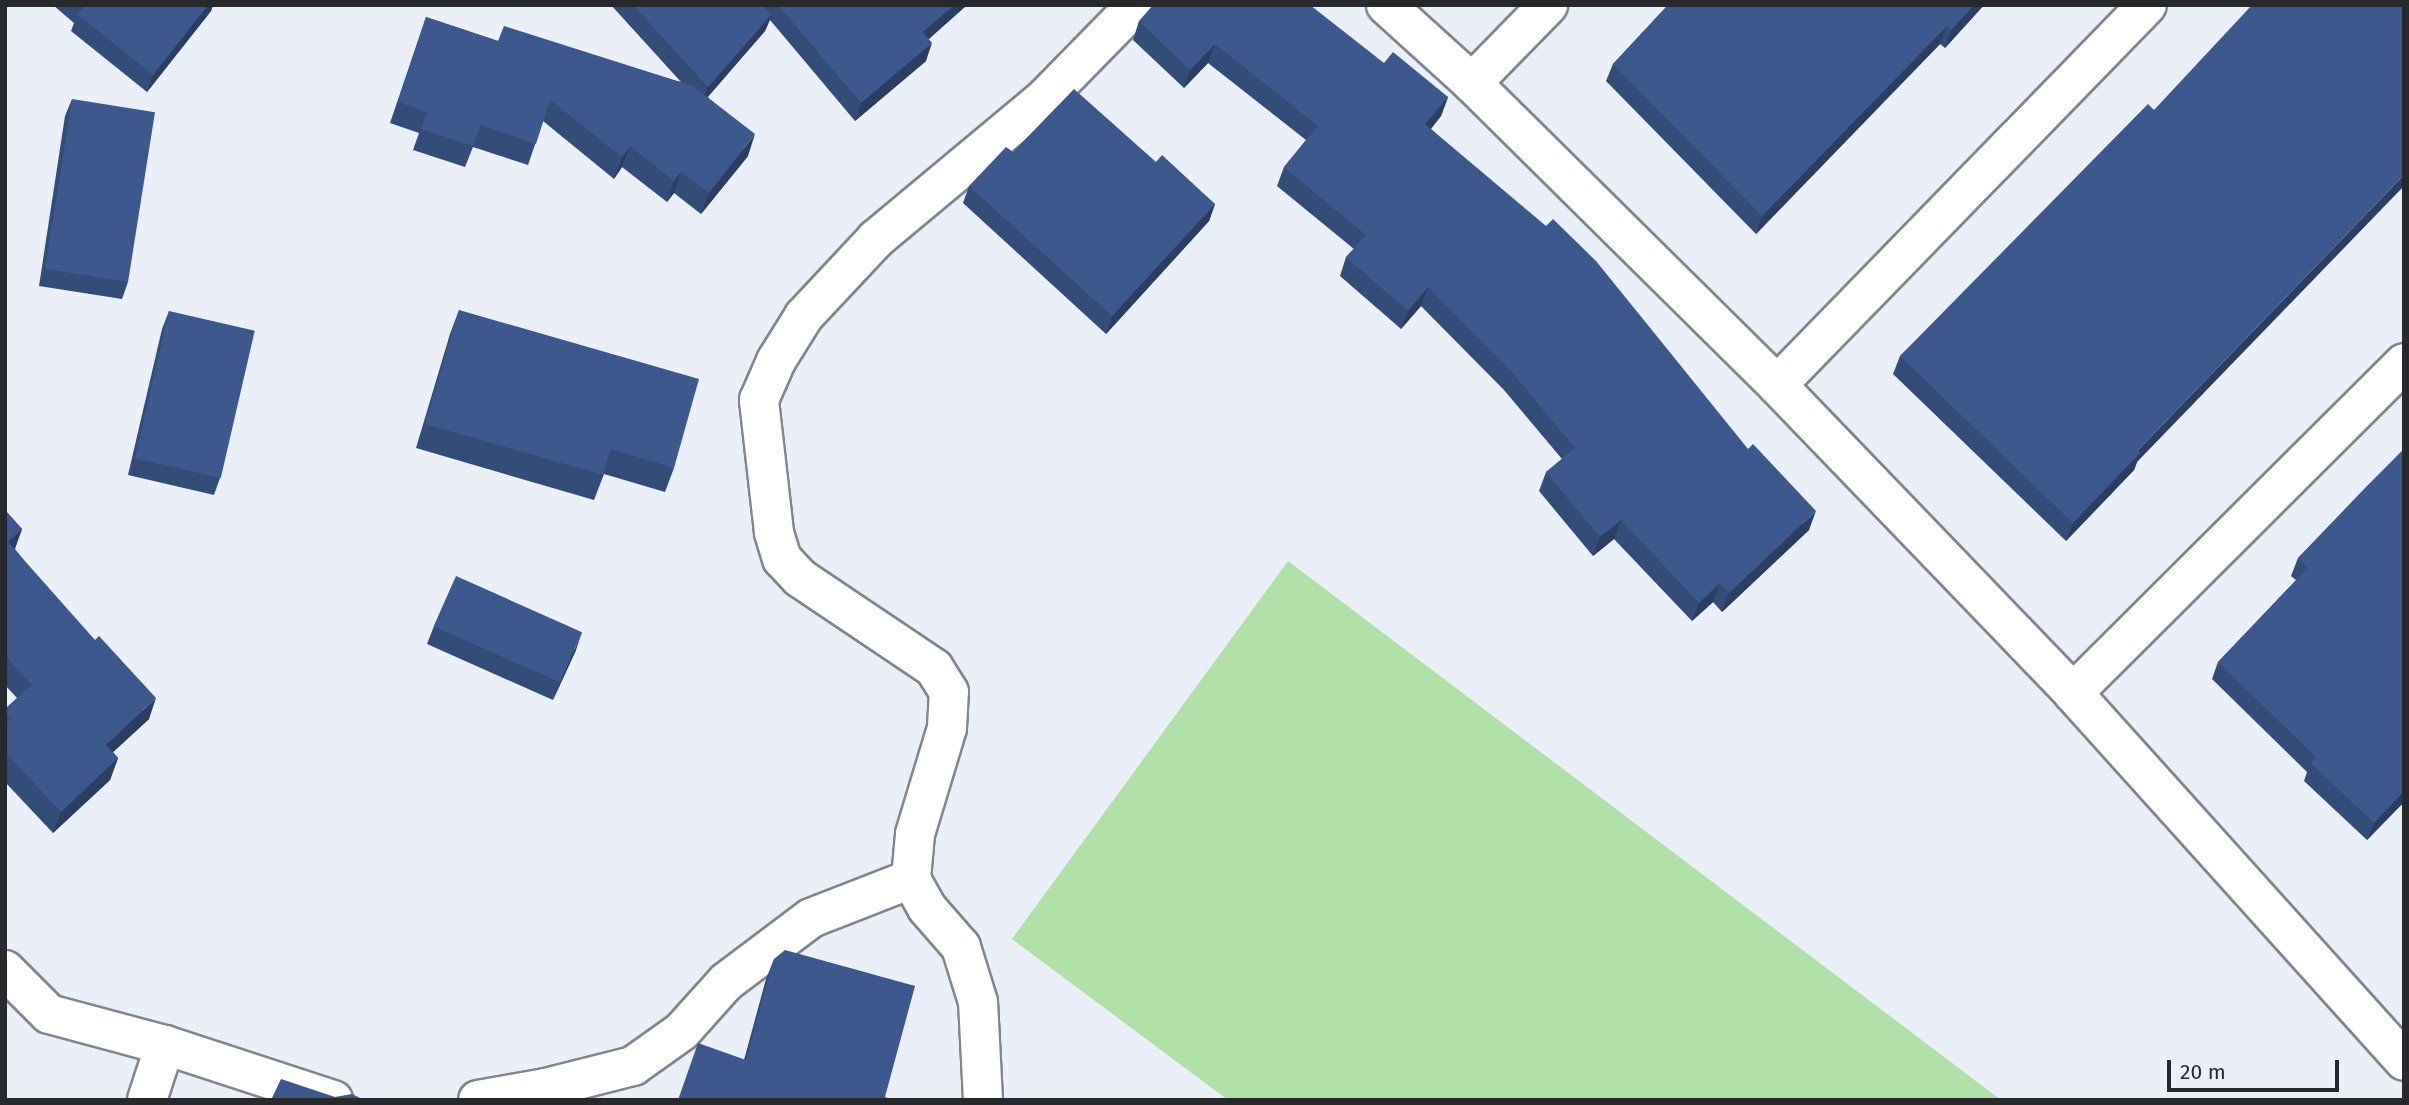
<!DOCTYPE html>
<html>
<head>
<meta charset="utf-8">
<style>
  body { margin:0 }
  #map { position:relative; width:2409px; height:1105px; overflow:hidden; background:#eaeff8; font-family:"Fira Sans",sans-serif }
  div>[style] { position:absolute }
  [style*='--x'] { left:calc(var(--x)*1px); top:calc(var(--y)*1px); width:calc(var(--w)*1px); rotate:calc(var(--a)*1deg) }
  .green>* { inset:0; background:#b1dfa8 }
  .roads { filter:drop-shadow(2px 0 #81858d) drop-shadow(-2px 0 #81858d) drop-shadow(0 2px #81858d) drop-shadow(0 -2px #81858d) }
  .minor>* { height:38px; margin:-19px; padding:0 19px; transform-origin:19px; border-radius:19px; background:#fff }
  .wall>* { inset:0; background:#344c78 }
  .shaded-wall>* { inset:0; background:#2a3e62 }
  .building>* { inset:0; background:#3c588c; transform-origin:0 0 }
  span { translate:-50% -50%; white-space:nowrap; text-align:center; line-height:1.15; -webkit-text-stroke:7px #eaeff8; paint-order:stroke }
  .frame { position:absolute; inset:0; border:7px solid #27292c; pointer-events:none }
  .scale { position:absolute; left:2167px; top:1060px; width:172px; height:32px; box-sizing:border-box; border:4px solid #27292c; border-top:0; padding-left:9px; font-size:21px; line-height:24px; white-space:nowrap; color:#27292c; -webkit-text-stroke:5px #eaeff8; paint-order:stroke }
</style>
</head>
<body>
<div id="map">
  <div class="green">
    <div style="clip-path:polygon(1288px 561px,2001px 1100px,1228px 1100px,1012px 939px)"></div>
  </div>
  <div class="roads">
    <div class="minor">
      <div style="--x:1386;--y:5;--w:116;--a:42.2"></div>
      <div style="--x:1472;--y:83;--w:429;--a:44.7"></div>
      <div style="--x:1777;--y:385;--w:427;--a:46.1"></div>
      <div style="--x:2073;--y:693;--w:495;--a:48"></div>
      <div style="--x:1472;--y:83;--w:109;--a:-45.7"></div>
      <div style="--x:1777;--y:385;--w:530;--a:-45.76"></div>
      <div style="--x:2073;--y:693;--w:467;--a:-44.9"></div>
      <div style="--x:5;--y:970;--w:62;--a:45"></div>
      <div style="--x:49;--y:1014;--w:120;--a:15"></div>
      <div style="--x:165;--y:1045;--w:177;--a:18.1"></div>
      <div style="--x:147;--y:1100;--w:58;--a:-71.9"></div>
      <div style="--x:478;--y:1100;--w:69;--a:-10"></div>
      <div style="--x:546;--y:1088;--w:90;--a:-14.2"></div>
      <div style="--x:633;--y:1066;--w:60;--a:-35.5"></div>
      <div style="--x:682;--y:1031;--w:66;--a:-48.1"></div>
      <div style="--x:726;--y:982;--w:106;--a:-37"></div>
      <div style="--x:811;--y:918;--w:107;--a:-21.3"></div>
      <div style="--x:983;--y:1100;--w:98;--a:-92.9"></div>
      <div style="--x:978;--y:1002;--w:58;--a:-107.2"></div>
      <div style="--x:961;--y:947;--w:52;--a:-131.1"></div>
      <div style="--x:927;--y:908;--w:33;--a:-119"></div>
      <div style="--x:911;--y:879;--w:45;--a:-84.9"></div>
      <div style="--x:915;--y:834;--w:111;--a:-73.2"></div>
      <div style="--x:947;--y:728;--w:36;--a:-87"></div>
      <div style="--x:949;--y:692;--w:28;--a:-122"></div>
      <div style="--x:934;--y:668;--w:161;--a:-146.1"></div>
      <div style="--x:800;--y:578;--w:26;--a:-133"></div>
      <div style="--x:782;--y:559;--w:28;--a:-107"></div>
      <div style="--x:774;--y:532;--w:133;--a:-96.5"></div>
      <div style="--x:759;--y:400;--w:43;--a:-66.4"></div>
      <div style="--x:776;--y:361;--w:53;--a:-58.1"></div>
      <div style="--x:804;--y:316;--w:105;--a:-46.9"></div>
      <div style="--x:876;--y:239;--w:217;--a:-39.8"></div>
      <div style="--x:1043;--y:100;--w:133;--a:-45.6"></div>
    </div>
  </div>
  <div class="wall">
    <div style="clip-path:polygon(53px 5px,213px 5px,211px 11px,147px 92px,71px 31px,74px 23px)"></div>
    <div style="clip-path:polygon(611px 5px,967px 5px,929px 39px,926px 61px,855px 121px,770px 20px,765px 31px,708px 97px,748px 156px,701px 214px,674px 193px,667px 202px,622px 167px,614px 179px,543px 121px,528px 165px,473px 147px,465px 167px,413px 150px,419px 133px,390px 123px,426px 17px,498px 41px,681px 82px)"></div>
    <div style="clip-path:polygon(1668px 5px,1984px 5px,1945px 48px,1940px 44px,1756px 234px,1606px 81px,1613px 64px)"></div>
    <div style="clip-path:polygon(1139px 21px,1384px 63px,1448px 97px,1441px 116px,1431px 129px,1809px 530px,1722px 612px,1713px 602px,1692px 621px,1614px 539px,1593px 556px,1539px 491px,1546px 472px,1562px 459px,1504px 390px,1421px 306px,1401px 329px,1340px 276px,1346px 257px,1354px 249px,1277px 186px,1284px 167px,1306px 140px,1208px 63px,1184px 88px,1133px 40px)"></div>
    <div style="clip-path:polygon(72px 99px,128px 282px,122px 299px,39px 286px,65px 116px)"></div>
    <div style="clip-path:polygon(2154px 110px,2137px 462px,2134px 470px,2066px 541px,1893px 374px,1900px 356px)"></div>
    <div style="clip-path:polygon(1013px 152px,1156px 162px,1215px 204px,1209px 221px,1106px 334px,963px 203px,969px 186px)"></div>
    <div style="clip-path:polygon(459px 310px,674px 468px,665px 492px,604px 474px,594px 500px,416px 448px,450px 334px)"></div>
    <div style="clip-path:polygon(169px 311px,220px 478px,214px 495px,128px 475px,162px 329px)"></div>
    <div style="clip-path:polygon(2404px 449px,2404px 802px,2367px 840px,2304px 781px,2307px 772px,2212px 679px,2218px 662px,2296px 580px,2291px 576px,2298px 558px)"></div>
    <div style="clip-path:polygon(5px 510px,22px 529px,15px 549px,149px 719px,113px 752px,118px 758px,110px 780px,53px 833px,5px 782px,5px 709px,17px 698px,5px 685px)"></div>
    <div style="clip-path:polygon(434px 626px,576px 650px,553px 700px,427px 644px)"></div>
    <div style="clip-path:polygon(774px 959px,915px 986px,678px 1100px,744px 1060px,766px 979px)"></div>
  </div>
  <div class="shaded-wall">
    <div style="clip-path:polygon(208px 5px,213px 5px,211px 11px,147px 92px,153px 75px)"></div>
    <div style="clip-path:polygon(954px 5px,967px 5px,916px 50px,923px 32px)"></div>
    <div style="clip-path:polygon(1974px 5px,1984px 5px,1945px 48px,1951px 30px)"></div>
    <div style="clip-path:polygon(772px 14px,765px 31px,701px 104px,708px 87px)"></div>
    <div style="clip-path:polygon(1947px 26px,1940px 44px,1756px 234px,1762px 216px)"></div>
    <div style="clip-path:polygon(932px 43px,926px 61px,855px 121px,861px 103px)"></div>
    <div style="clip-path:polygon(1215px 44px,1208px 63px,1184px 88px,1190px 70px)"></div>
    <div style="clip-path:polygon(1448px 97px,1441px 116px,1419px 143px,1425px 124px)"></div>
    <div style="clip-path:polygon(755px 134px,748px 156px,701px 214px,709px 193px)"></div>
    <div style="clip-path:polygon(630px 146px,622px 167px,614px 179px,622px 157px)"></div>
    <div style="clip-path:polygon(681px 172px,674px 193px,667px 202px,674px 181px)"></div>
    <div style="clip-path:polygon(2404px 175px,2404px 186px,2137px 462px,2134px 470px,2066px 541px,2073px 523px,2138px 450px)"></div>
    <div style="clip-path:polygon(1215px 204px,1209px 221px,1106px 334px,1112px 316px)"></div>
    <div style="clip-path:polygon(1428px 287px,1421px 306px,1401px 329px,1408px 311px)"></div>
    <div style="clip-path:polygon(1816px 511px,1809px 530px,1722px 612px,1729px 593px)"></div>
    <div style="clip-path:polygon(1621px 520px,1614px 539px,1593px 556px,1600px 537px)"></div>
    <div style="clip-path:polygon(22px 529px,14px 550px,8px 542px)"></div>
    <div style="clip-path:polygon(1720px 583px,1713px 602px,1692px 621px,1699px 603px)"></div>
    <div style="clip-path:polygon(582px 632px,576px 650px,553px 700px,560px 683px)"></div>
    <div style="clip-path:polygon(156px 698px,149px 719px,98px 766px,106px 745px)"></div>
    <div style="clip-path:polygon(118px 758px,110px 780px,53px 833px,61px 812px)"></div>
    <div style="clip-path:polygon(2404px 791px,2404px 802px,2367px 840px,2374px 823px)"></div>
  </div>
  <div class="building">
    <div style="clip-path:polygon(81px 5px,208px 5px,153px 75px,77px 14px,83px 7px)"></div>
    <div style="clip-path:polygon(633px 5px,762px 5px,772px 14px,708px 87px)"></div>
    <div style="clip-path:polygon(778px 5px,954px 5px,923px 32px,932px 43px,861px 103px)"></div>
    <div style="clip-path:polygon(1153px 5px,1310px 5px,1384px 63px,1393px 52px,1448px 97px,1425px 124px,1546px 226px,1553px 219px,1596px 261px,1748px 449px,1753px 444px,1816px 511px,1729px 593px,1720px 583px,1699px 603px,1621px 520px,1600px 537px,1546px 472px,1575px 448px,1511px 371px,1428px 287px,1408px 311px,1346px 257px,1366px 235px,1284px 167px,1318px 126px,1215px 44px,1190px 70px,1139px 21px)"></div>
    <div style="clip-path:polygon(1668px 5px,1974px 5px,1951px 30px,1947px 26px,1762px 216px,1613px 64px)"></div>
    <div style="clip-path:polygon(2252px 5px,2404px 5px,2404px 175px,2138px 450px,2140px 453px,2073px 523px,1900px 356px,2148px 104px,2154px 110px)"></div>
    <div style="clip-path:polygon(426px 17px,498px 41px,504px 26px,693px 86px,755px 134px,709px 193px,681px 172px,674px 181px,630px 146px,622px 157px,550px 100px,536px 144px,480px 125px,473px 146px,421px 129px,427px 112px,398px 102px)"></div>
    <div style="clip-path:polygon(1074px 89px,1156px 162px,1162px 155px,1215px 204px,1112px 316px,969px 186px,1006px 147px,1013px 152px)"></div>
    <div style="left:72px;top:99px;width:84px;height:172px;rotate:9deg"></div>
    <div style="clip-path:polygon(459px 310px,699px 379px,674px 468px,611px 449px,603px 475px,425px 424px)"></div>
    <div style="left:169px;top:311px;width:88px;height:151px;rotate:13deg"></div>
    <div style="clip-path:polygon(2404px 449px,2404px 791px,2374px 823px,2311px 763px,2316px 757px,2218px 662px,2308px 568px,2298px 558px,2365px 488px)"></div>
    <div style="clip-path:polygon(5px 510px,22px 529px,8px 542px,95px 640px,99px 636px,156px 698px,106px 745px,118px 758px,61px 812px,5px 752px,5px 724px,10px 719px,5px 714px,5px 709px,32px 685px,5px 655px)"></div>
    <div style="left:456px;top:576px;width:138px;height:55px;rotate:24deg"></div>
    <div style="clip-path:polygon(785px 950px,915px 986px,885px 1097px,892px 1100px,678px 1100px,698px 1043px,746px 1060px,774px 959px)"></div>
    <div style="clip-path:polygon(281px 1079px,335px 1097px,352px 1094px,364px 1100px,271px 1100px)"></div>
  </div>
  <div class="frame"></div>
  <div class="scale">20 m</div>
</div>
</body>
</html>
